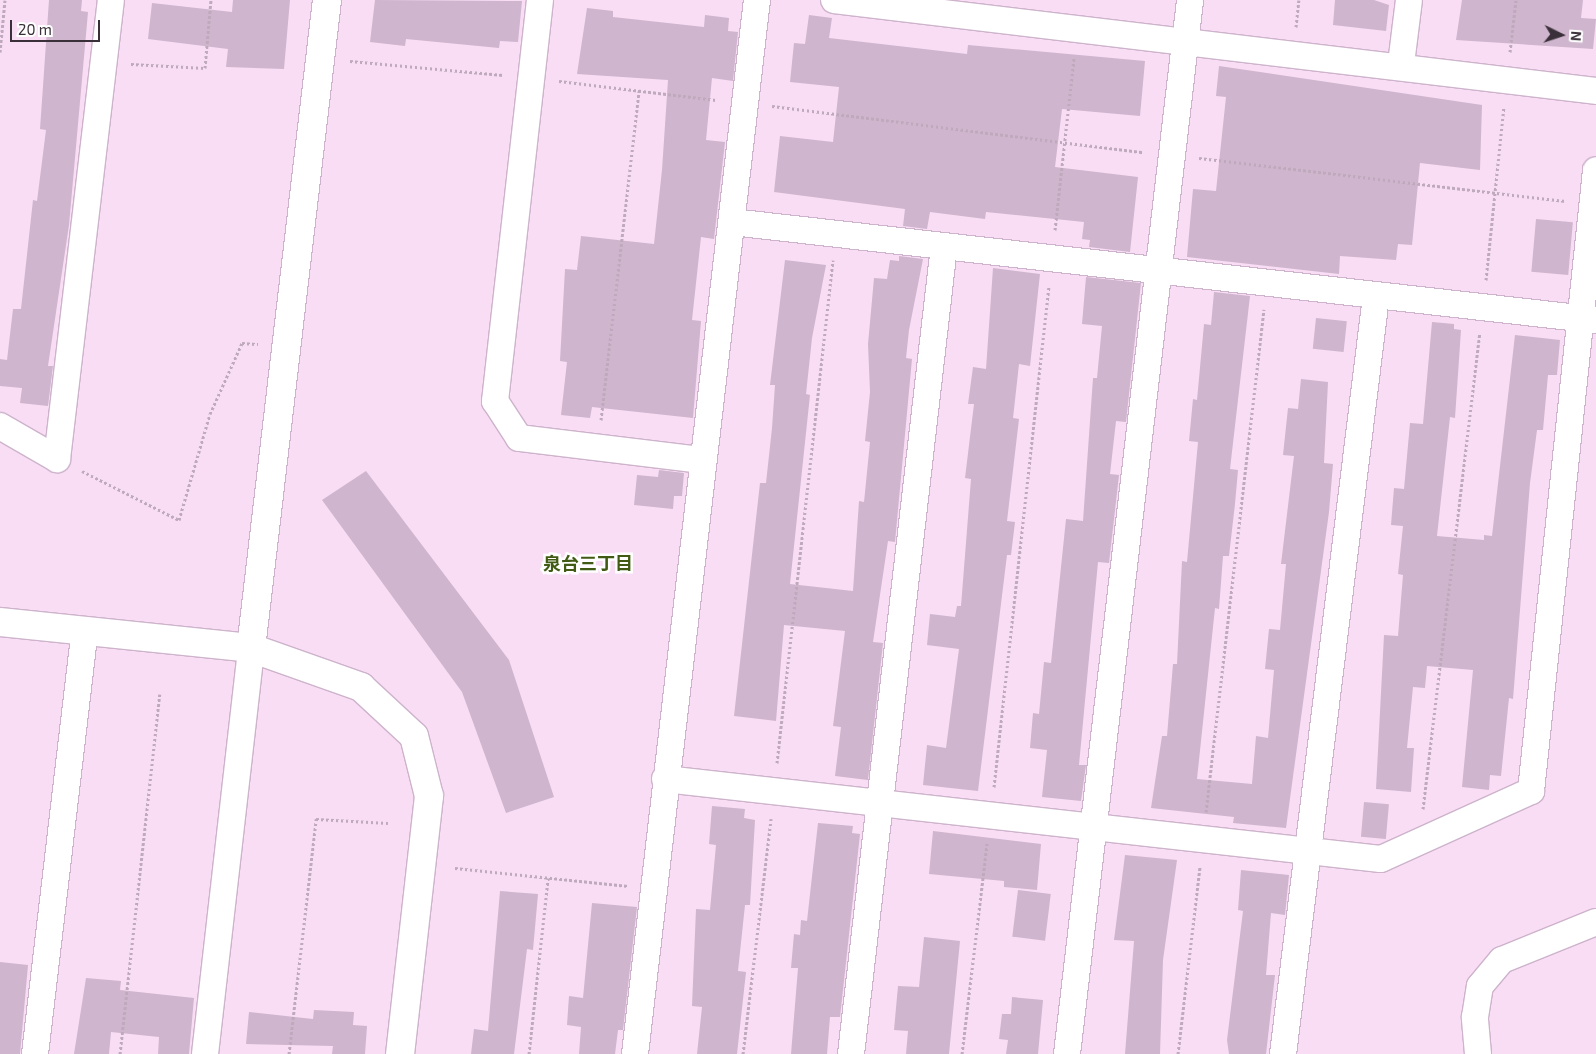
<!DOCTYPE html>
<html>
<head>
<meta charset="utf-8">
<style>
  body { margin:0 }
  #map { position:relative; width:1596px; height:1054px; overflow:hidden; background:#f8ddf5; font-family:"Exo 2","Noto Sans JP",sans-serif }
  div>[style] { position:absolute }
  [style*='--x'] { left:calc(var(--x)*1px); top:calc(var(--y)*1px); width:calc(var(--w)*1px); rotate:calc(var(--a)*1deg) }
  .building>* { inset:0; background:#cfb5cd; transform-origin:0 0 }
  .path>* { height:3px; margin-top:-1.5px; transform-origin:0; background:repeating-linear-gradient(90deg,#bfa9bc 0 2.5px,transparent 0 5px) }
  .roads { filter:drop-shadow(1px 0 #cdb3cb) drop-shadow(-1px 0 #cdb3cb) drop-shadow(0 1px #cdb3cb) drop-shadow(0 -1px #cdb3cb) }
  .minor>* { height:26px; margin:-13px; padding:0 13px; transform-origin:13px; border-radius:13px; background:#fff }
  .tertiary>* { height:28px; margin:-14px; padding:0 14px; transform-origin:14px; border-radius:14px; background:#fff }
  span { translate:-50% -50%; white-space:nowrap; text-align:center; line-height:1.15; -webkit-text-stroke:5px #fff; paint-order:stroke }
  .neighbourhood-label { font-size:18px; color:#425b14; font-weight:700 }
  .north { position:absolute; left:1536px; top:10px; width:50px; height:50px; -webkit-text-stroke:4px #fff; paint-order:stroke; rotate:94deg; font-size:14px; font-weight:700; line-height:20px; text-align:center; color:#3a3039 }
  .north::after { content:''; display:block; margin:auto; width:18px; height:22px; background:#3a3039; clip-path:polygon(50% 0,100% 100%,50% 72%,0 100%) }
  .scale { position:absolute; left:10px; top:20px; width:90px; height:22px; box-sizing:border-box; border:2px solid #3a3039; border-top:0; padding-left:6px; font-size:15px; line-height:18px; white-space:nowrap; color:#3a3039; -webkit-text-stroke:4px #fff; paint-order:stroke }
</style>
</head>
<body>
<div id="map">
  <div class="building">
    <div style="clip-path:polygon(49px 0,82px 0,81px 11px,88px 12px,69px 225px,48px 366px,53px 366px,48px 406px,20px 403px,22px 388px,0 386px,0 359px,7px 360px,13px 309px,21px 309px,33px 200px,37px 201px,46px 130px,40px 129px)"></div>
    <div style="clip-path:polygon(233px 0,290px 0,284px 69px,226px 67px,228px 49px,148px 39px,152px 3px,232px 12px)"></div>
    <div style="clip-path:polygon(375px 0,522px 1px,518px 42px,500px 41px,499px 48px,406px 39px,405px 46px,370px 42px)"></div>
    <div style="clip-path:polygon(1335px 0,1374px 0,1389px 5px,1386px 31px,1333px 25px)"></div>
    <div style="clip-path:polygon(1462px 0,1583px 0,1581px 18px,1596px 19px,1593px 49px,1456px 40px)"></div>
    <div style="clip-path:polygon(587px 8px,613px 11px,613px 17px,704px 27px,705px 15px,729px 18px,728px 31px,738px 32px,733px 81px,712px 78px,706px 140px,725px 142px,714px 239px,701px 237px,692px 320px,701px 321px,693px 418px,592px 407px,590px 418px,561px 415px,567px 362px,560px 361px,565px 269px,577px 270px,581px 236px,654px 244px,662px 170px,668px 80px,577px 74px)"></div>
    <div style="clip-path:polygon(809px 15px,832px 18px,829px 38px,967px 54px,968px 45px,1145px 61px,1140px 116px,1062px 109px,1055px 167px,1138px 177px,1130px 252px,1089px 247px,1090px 240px,1082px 239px,1084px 222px,986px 212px,985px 219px,930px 212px,927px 229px,903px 226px,905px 209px,774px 192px,780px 136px,833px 142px,839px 87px,790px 82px,794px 43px,805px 44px)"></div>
    <div style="clip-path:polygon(1219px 66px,1482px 105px,1480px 170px,1420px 163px,1412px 245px,1398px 244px,1396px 260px,1340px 256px,1339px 274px,1187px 257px,1193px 189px,1216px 191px,1226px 97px,1216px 96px)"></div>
    <div style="left:1536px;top:219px;width:37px;height:53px;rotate:5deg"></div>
    <div style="clip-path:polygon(899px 256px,923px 259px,909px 330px,906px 358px,912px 359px,895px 542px,888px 541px,873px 642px,883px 643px,868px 780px,835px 776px,841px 727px,833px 726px,845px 631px,784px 625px,776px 721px,734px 716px,760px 483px,766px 483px,772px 428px,775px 385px,770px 385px,785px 260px,826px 265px,812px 338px,806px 394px,810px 395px,790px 584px,853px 591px,859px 501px,864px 502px,870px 442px,865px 441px,870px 392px,868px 344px,874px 278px,887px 279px,890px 260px,899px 261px)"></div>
    <div style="clip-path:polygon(993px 268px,1040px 274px,1030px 366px,1019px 364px,1013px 418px,1019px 419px,1007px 521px,1015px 522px,1011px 555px,1007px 555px,978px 791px,923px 785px,927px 745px,946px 748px,959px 649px,927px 645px,930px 614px,955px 617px,957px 606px,961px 606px,971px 479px,965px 478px,974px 404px,968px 404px,973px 367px,986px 369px)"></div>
    <div style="clip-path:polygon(1086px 277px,1141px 283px,1126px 422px,1116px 421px,1110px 474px,1119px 475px,1109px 563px,1098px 562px,1079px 765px,1086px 765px,1081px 801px,1042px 797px,1047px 750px,1030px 748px,1033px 713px,1039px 714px,1044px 662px,1051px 663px,1066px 519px,1083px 521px,1093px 378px,1097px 378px,1102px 326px,1082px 324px)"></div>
    <div style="clip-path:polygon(1214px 292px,1250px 296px,1230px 469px,1238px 470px,1235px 504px,1229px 556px,1223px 556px,1219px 609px,1215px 608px,1197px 779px,1252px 784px,1256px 736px,1268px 738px,1274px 670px,1265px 669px,1269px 629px,1280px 630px,1286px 564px,1281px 564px,1294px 456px,1283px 455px,1288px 408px,1298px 409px,1301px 379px,1328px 382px,1324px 463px,1333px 464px,1329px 512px,1286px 828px,1233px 823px,1234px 817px,1151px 808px,1162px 736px,1167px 736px,1173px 664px,1177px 664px,1182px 561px,1187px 562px,1198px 442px,1189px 441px,1193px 399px,1197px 400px,1204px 324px,1211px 325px)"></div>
    <div style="left:1316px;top:318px;width:31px;height:31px;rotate:6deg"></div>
    <div style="clip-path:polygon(1432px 322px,1454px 324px,1454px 329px,1461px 330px,1455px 418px,1450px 417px,1437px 536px,1484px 540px,1484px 535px,1492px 536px,1515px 335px,1560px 340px,1557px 375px,1548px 375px,1543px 430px,1537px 430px,1530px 483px,1513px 699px,1509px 698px,1501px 776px,1490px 775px,1489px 790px,1462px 787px,1473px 670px,1427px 666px,1425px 688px,1413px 687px,1407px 748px,1414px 748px,1411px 792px,1376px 789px,1384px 635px,1398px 636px,1403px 575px,1398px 574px,1403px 526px,1391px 525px,1394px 488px,1404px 489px,1410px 423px,1423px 424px)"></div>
    <div style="clip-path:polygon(659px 470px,684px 473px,682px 496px,674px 496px,673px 509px,634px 505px,637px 475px,658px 477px)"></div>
    <div style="clip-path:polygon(366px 471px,509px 660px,554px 797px,506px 813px,462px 692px,322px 500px)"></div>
    <div style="left:1364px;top:802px;width:25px;height:35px;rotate:5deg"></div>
    <div style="clip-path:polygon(712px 806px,745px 809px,744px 818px,755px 820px,750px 905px,745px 905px,738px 971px,746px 972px,737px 1054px,697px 1054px,702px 1007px,692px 1006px,696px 909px,710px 910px,716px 845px,709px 844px)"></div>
    <div style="clip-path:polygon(818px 823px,853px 826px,852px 833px,860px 834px,840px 1017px,830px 1017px,827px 1054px,791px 1054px,798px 968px,791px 968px,794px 934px,800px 935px,801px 920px,807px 921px)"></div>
    <div style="clip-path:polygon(933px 831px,1041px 844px,1037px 890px,1004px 887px,1004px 881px,929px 874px)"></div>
    <div style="clip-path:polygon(1125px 855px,1177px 860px,1163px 960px,1160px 1054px,1125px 1054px,1134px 941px,1114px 940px)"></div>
    <div style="clip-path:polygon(1241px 870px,1289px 875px,1285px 915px,1271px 913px,1266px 975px,1275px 975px,1266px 1054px,1229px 1054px,1227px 1040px,1243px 911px,1238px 910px)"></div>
    <div style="left:1018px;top:890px;width:33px;height:47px;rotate:7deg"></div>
    <div style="clip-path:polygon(500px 891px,538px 894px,533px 950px,527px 949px,514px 1054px,471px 1054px,474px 1029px,488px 1031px)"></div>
    <div style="clip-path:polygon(592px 903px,637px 907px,623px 1030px,618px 1030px,615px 1054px,579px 1054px,581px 1027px,567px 1025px,569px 996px,583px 998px)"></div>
    <div style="clip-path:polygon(924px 937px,960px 941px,949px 1054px,906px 1054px,908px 1031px,894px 1030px,898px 986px,919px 987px)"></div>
    <div style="clip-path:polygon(0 962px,28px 965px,20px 1054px,0 1054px)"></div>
    <div style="clip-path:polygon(86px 978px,121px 981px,120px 990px,194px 998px,189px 1054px,158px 1054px,159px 1037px,111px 1032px,109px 1054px,74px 1054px)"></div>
    <div style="clip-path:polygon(1012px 997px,1043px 1000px,1038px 1054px,1006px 1054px,1008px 1040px,999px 1039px,1002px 1014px,1011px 1014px)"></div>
    <div style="clip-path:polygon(314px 1010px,354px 1012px,353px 1025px,367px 1026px,365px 1054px,332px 1054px,333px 1046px,246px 1044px,249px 1012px,313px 1019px)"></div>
  </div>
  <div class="path">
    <div style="--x:1296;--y:27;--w:27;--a:-84"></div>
    <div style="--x:0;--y:52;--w:52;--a:-84.5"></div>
    <div style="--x:1510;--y:52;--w:52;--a:-83.4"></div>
    <div style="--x:350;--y:61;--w:154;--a:5.2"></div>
    <div style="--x:131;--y:64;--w:74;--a:3.1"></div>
    <div style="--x:205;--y:68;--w:68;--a:-85"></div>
    <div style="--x:559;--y:81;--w:158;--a:6.9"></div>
    <div style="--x:772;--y:106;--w:374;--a:7.1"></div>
    <div style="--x:1199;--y:158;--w:369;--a:6.7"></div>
    <div style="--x:1055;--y:230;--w:173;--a:-83.7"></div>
    <div style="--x:1486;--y:280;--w:174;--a:-84.1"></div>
    <div style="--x:601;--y:420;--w:331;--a:-83.4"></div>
    <div style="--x:82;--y:471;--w:109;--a:26.8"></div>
    <div style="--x:179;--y:520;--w:110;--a:-73.7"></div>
    <div style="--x:210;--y:414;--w:78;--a:-65.7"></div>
    <div style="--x:242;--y:343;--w:16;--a:4"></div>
    <div style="--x:777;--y:763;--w:506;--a:-83.65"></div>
    <div style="--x:994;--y:787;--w:504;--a:-83.74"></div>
    <div style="--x:1423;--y:809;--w:478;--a:-83.2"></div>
    <div style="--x:1206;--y:812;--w:506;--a:-83.42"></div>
    <div style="--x:455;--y:868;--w:174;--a:5.9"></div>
    <div style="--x:120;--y:1054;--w:362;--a:-83.7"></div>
    <div style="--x:289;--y:1054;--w:237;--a:-83.4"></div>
    <div style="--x:316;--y:819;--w:72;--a:3.2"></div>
    <div style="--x:529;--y:1054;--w:177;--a:-83.8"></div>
    <div style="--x:743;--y:1054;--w:237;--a:-83.2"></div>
    <div style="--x:962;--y:1054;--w:212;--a:-83.2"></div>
    <div style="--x:1178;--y:1054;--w:189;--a:-83.3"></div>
  </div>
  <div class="roads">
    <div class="minor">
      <div style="--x:540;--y:0;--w:404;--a:96.4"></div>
      <div style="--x:495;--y:401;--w:44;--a:57"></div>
      <div style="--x:519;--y:438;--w:182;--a:6.9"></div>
      <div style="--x:834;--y:0;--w:767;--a:6.81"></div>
      <div style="--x:1401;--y:64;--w:64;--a:-82.9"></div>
      <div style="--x:732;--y:222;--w:870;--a:6.47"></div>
      <div style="--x:0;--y:426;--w:66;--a:30.1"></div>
      <div style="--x:57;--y:459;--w:462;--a:-83.3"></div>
      <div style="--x:665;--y:779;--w:720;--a:6.38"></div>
      <div style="--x:1381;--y:859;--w:165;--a:-24.4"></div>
      <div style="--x:1531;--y:791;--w:624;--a:-84.02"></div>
      <div style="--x:35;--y:1054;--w:423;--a:-83.3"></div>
      <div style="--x:205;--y:1054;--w:409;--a:-83.5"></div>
      <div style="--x:635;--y:1054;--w:1061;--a:-83.4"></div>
      <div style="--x:851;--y:1054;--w:812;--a:-83.43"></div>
      <div style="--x:1067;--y:1054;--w:1061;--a:-83.34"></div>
      <div style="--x:1283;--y:1054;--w:763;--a:-83"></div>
      <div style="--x:1478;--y:1054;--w:37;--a:-95"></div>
      <div style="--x:1475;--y:1017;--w:31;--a:-81"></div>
      <div style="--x:1480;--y:986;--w:34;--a:-50"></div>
      <div style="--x:1502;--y:960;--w:101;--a:-22"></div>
    </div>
    <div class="tertiary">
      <div style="--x:0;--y:622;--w:252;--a:5.9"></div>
      <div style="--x:251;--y:648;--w:117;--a:19.5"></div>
      <div style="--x:361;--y:687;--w:72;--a:42.8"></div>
      <div style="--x:414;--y:736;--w:62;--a:76"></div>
      <div style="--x:429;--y:796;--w:260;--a:96.4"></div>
      <div style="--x:251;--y:648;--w:652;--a:-83.31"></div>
    </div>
  </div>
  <div class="neighbourhood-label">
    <span style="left:588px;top:563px">泉台三丁目</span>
  </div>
  <div class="north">N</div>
  <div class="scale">20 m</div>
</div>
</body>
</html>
